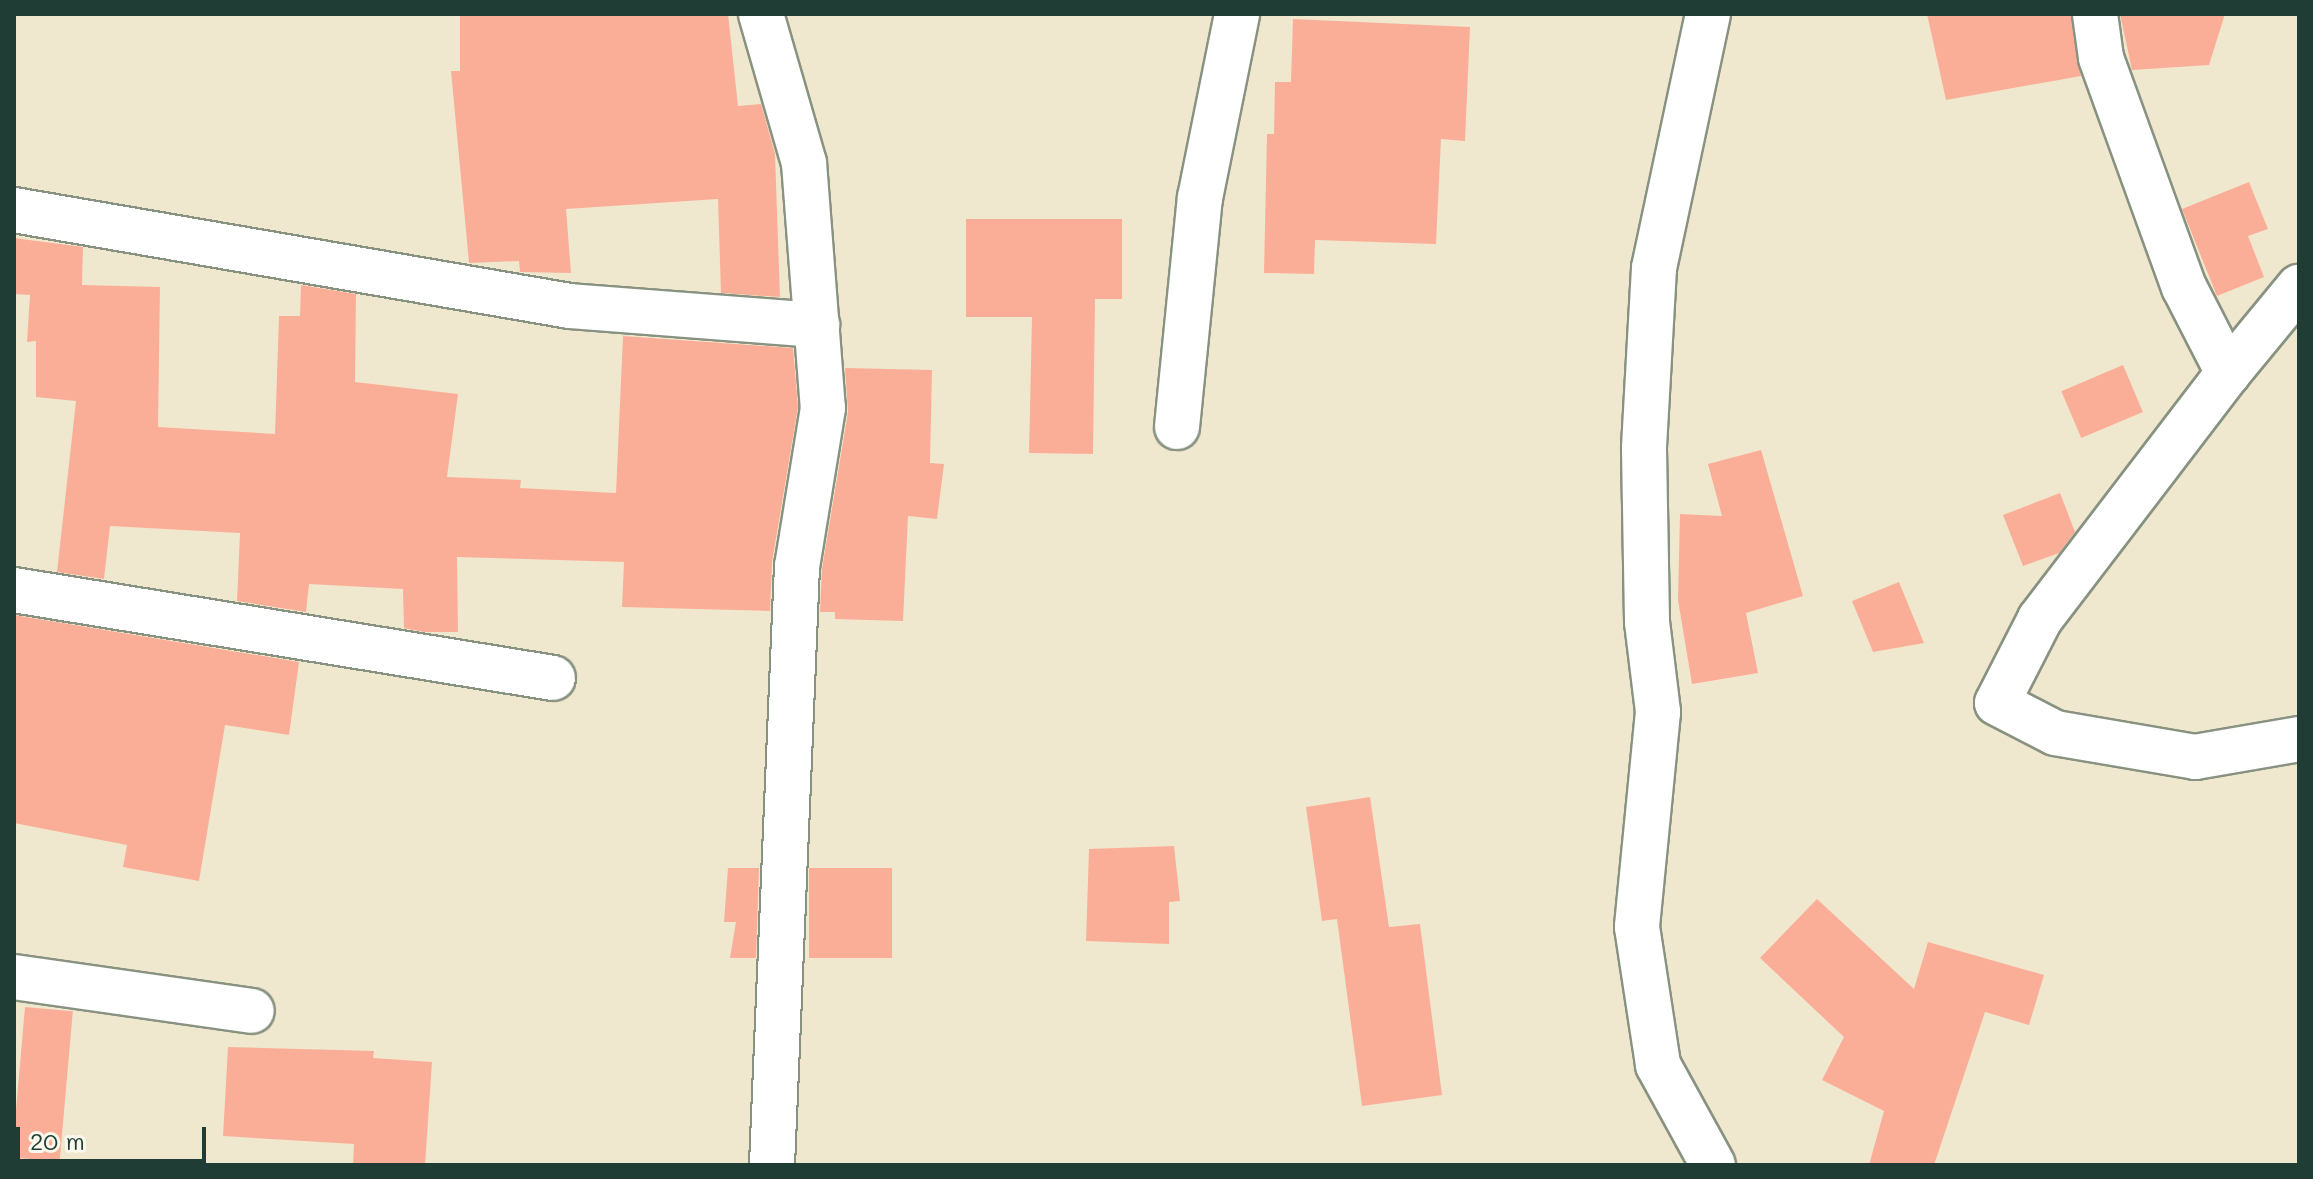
<!DOCTYPE html>
<html>
<head>
<meta charset="utf-8">
<style>
  body { margin:0 }
  #map { position:relative; width:2313px; height:1179px; overflow:hidden; background:#f0e8ce; font-family:Mali,sans-serif }
  div>[style] { position:absolute }
  [style*='--x'] { left:calc(var(--x)*1px); top:calc(var(--y)*1px); width:calc(var(--w)*1px); rotate:calc(var(--a)*1deg) }
  .building>* { inset:0; background:#fbae97; transform-origin:0 0 }
  .roads { filter:drop-shadow(2px 0 #889281) drop-shadow(-2px 0 #889281) drop-shadow(0 2px #889281) drop-shadow(0 -2px #889281) }
  .minor>* { height:44px; margin:-22px; padding:0 22px; transform-origin:22px; border-radius:22px; background:#fff }
  span { translate:-50% -50%; white-space:nowrap; text-align:center; line-height:1.15; -webkit-text-stroke:6px #fbf7ec; paint-order:stroke }
  .frame { position:absolute; inset:0; border:16px solid #1f3d34; pointer-events:none }
  .scale { position:absolute; left:16px; top:1127px; width:190px; height:36px; box-sizing:border-box; border:4px solid #1f3d34; border-top:0; padding-left:10px; font-size:24px; line-height:28px; white-space:nowrap; color:#1f3d34; -webkit-text-stroke:6px #fbf7ec; paint-order:stroke }
</style>
</head>
<body>
<div id="map">
  <div class="building">
    <div style="clip-path:polygon(460px 14px,728px 14px,738px 106px,761px 104px,775px 154px,780px 297px,721px 293px,718px 199px,566px 209px,571px 273px,520px 272px,519px 261px,469px 263px,451px 71px,460px 71px)"></div>
    <div style="clip-path:polygon(1927px 14px,2071px 14px,2081px 76px,1946px 100px)"></div>
    <div style="clip-path:polygon(2120px 14px,2225px 14px,2209px 65px,2132px 70px)"></div>
    <div style="clip-path:polygon(1293px 19px,1470px 27px,1465px 141px,1441px 139px,1436px 244px,1315px 240px,1314px 274px,1264px 273px,1267px 134px,1274px 134px,1275px 82px,1291px 82px)"></div>
    <div style="clip-path:polygon(2249px 182px,2268px 229px,2248px 236px,2264px 277px,2217px 296px,2182px 209px)"></div>
    <div style="clip-path:polygon(966px 219px,1122px 219px,1122px 299px,1095px 299px,1093px 454px,1029px 453px,1032px 317px,966px 317px)"></div>
    <div style="clip-path:polygon(14px 238px,83px 247px,82px 285px,160px 287px,158px 427px,275px 434px,279px 316px,300px 316px,301px 285px,356px 294px,355px 382px,458px 394px,447px 477px,521px 480px,520px 488px,616px 493px,623px 336px,793px 348px,798px 407px,772px 562px,770px 611px,622px 607px,624px 562px,457px 557px,458px 632px,424px 632px,404px 628px,403px 589px,309px 584px,306px 612px,237px 601px,240px 533px,110px 526px,104px 579px,57px 572px,76px 401px,36px 397px,36px 341px,27px 342px,30px 295px,14px 294px)"></div>
    <div style="left:2123px;top:365px;width:51px;height:67px;rotate:67deg"></div>
    <div style="clip-path:polygon(845px 368px,932px 370px,930px 463px,944px 464px,937px 519px,908px 516px,903px 621px,835px 619px,835px 612px,820px 612px,822px 569px,848px 412px)"></div>
    <div style="clip-path:polygon(1761px 450px,1803px 596px,1746px 613px,1758px 673px,1692px 684px,1678px 600px,1680px 514px,1722px 516px,1708px 464px)"></div>
    <div style="clip-path:polygon(2060px 493px,2075px 532px,2059px 553px,2023px 566px,2003px 515px)"></div>
    <div style="clip-path:polygon(1899px 582px,1924px 643px,1873px 652px,1852px 601px)"></div>
    <div style="clip-path:polygon(14px 615px,299px 662px,289px 735px,225px 725px,199px 881px,123px 867px,127px 845px,14px 823px)"></div>
    <div style="clip-path:polygon(1370px 797px,1389px 927px,1420px 924px,1442px 1095px,1362px 1106px,1337px 919px,1322px 921px,1306px 807px)"></div>
    <div style="clip-path:polygon(1174px 846px,1180px 901px,1169px 902px,1169px 944px,1086px 941px,1089px 849px)"></div>
    <div style="clip-path:polygon(728px 868px,759px 868px,756px 958px,730px 958px,736px 922px,724px 922px)"></div>
    <div style="left:809px;top:868px;width:83px;height:90px"></div>
    <div style="clip-path:polygon(1817px 899px,1914px 989px,1928px 942px,2044px 975px,2029px 1025px,1985px 1012px,1934px 1165px,1869px 1165px,1884px 1111px,1822px 1080px,1844px 1037px,1760px 958px)"></div>
    <div style="left:25px;top:1007px;width:48px;height:151px;rotate:5deg"></div>
    <div style="clip-path:polygon(228px 1047px,374px 1051px,373px 1058px,432px 1062px,425px 1165px,353px 1165px,354px 1144px,223px 1136px)"></div>
  </div>
  <div class="roads">
    <div class="minor">
      <div style="--x:761;--y:14;--w:155;--a:73.9"></div>
      <div style="--x:804;--y:163;--w:246;--a:85.6"></div>
      <div style="--x:823;--y:408;--w:160;--a:99.3"></div>
      <div style="--x:797;--y:566;--w:600;--a:92.39"></div>
      <div style="--x:1708;--y:14;--w:260;--a:102"></div>
      <div style="--x:1654;--y:268;--w:181;--a:93.2"></div>
      <div style="--x:1644;--y:449;--w:173;--a:89"></div>
      <div style="--x:1647;--y:622;--w:91;--a:83"></div>
      <div style="--x:1658;--y:712;--w:216;--a:95.6"></div>
      <div style="--x:1637;--y:927;--w:140;--a:81.3"></div>
      <div style="--x:1658;--y:1065;--w:114;--a:61.2"></div>
      <div style="--x:2095;--y:14;--w:44;--a:82.2"></div>
      <div style="--x:2101;--y:58;--w:244;--a:70.1"></div>
      <div style="--x:2184;--y:287;--w:97;--a:62.9"></div>
      <div style="--x:2228;--y:373;--w:310;--a:127.4"></div>
      <div style="--x:2040;--y:619;--w:94;--a:117.1"></div>
      <div style="--x:1997;--y:703;--w:65;--a:27.3"></div>
      <div style="--x:2055;--y:733;--w:142;--a:9.7"></div>
      <div style="--x:2195;--y:757;--w:106;--a:-9.8"></div>
      <div style="--x:14;--y:210;--w:564;--a:9.8"></div>
      <div style="--x:570;--y:306;--w:248;--a:4.4"></div>
      <div style="--x:2228;--y:373;--w:112;--a:-50.5"></div>
      <div style="--x:1177;--y:427;--w:230;--a:-84.3"></div>
      <div style="--x:1200;--y:198;--w:188;--a:-78.6"></div>
      <div style="--x:14;--y:590;--w:546;--a:9.27"></div>
      <div style="--x:14;--y:977;--w:240;--a:8.1"></div>
    </div>
  </div>
  <div class="frame"></div>
  <div class="scale">20 m</div>
</div>
</body>
</html>
